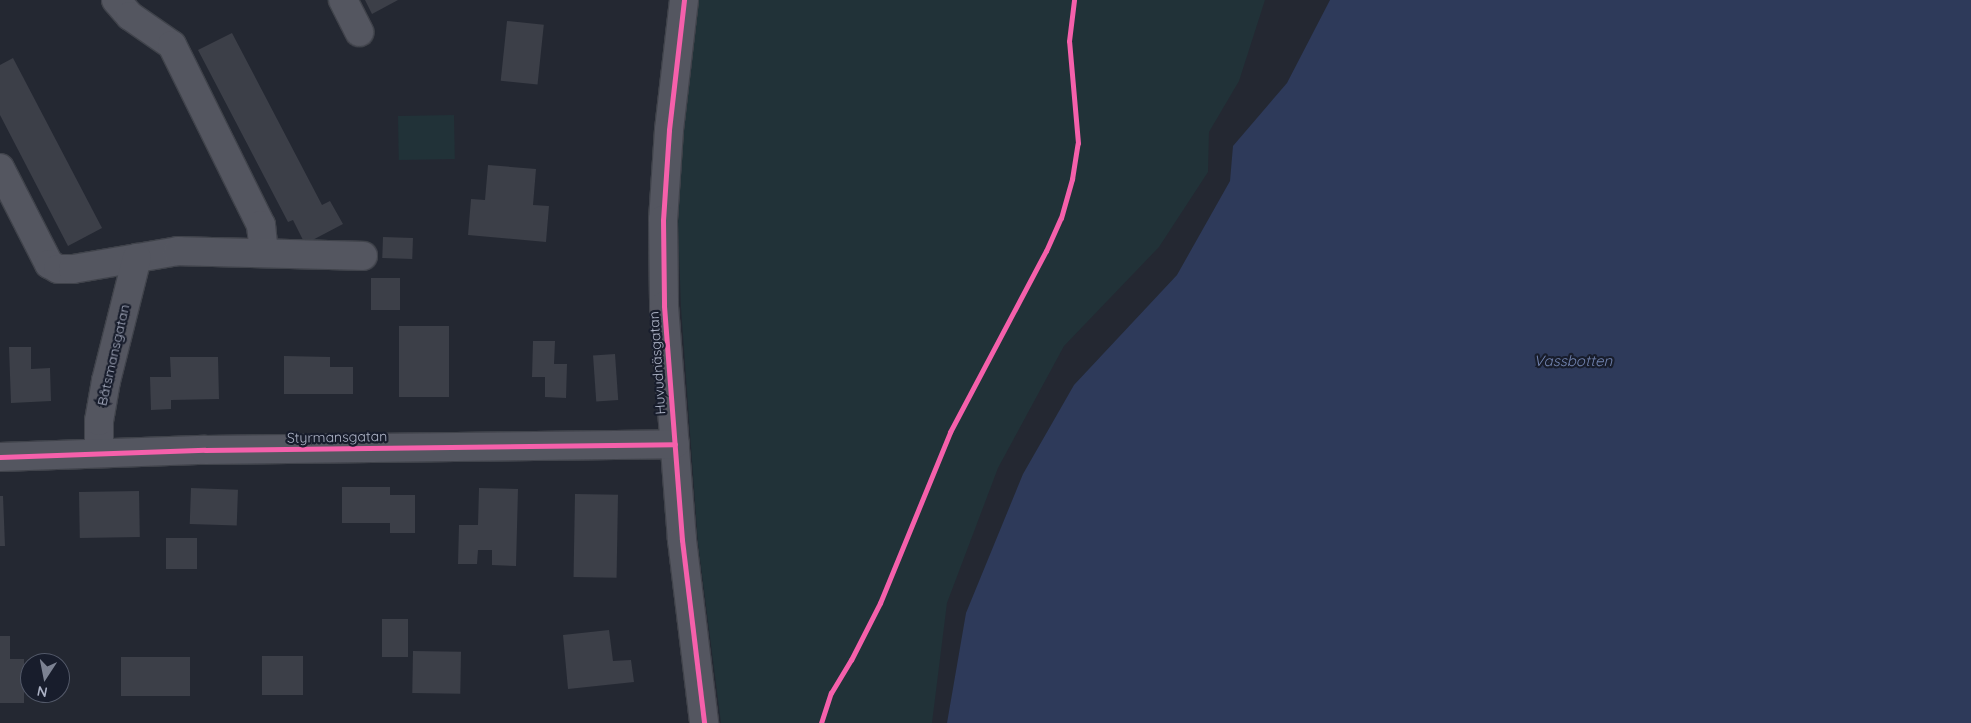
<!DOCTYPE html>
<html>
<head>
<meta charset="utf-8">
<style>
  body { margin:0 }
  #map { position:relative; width:1971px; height:723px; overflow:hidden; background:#242832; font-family:Quicksand,sans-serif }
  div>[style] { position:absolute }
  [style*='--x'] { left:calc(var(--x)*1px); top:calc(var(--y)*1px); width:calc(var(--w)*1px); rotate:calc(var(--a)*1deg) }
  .green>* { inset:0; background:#213238; transform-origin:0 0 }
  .water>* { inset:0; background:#2e3a5a }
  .building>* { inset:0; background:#3c3f48; transform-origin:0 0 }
  .roads { filter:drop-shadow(1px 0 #40434b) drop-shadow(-1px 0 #40434b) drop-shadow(0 1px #40434b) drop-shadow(0 -1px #40434b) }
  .minor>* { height:28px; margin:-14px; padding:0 14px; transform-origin:14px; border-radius:14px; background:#545660 }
  .cycleway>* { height:5px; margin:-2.5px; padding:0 2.5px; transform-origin:2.5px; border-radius:2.5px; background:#f560ab }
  span { translate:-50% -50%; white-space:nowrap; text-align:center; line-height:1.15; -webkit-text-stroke:4.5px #181d2c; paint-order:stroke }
  .street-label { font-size:14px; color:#acb2c5 }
  .water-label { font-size:15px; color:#7284b0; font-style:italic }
  .north { position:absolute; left:20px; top:653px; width:50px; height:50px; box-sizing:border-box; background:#181d2c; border:1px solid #535969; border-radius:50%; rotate:191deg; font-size:14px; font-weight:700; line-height:20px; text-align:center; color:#acb2c5 }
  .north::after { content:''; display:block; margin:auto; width:18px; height:22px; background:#7c8292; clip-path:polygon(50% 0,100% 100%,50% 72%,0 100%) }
</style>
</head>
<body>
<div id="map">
  <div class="green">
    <div style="clip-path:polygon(699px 0,1265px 0,1239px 81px,1209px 132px,1208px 172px,1159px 247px,1064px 346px,998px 468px,947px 603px,932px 723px,721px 723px,698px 543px,681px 308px,678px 223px,683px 132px)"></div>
    <div style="left:454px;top:115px;width:44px;height:56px;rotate:89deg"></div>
  </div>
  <div class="water">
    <div style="clip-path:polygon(1330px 0,1971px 0,1971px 723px,947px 723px,966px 613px,1023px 474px,1074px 385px,1177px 275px,1230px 181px,1233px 146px,1287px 83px)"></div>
  </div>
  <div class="building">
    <div style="clip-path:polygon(365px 0,398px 0,372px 14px)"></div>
    <div style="left:507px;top:21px;width:37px;height:60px;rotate:6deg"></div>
    <div style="clip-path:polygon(232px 33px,322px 205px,330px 201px,343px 224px,305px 244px,293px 220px,288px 222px,198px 50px)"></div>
    <div style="clip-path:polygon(13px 58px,102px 228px,68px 246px,0 115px,0 65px)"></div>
    <div style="clip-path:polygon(488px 165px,536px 169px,533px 205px,549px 206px,546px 242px,468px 235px,471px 199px,485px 200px)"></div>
    <div style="left:383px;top:237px;width:30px;height:21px;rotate:2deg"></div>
    <div style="left:400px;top:278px;width:32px;height:29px;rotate:90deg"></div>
    <div style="left:399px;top:326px;width:50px;height:71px"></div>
    <div style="clip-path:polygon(533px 341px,555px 341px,554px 364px,567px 364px,566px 398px,545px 397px,545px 377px,532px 377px)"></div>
    <div style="clip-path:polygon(9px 347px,31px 347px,31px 369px,50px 368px,51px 401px,11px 403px)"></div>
    <div style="left:615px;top:354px;width:46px;height:22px;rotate:86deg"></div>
    <div style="clip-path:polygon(284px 356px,330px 357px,330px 367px,353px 367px,353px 394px,284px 394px)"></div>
    <div style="clip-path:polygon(170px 357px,218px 357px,219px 399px,171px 400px,171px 409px,151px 410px,150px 377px,171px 377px)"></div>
    <div style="clip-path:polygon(342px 487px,390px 487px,390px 495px,415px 495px,415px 533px,390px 533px,390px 523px,342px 523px)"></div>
    <div style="left:191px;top:488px;width:47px;height:36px;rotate:2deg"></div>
    <div style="clip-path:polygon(479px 488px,518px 489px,516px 566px,492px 565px,492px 550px,478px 550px,477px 564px,458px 564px,459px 525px,478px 525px)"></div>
    <div style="left:139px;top:491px;width:46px;height:60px;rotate:89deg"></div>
    <div style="left:575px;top:494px;width:43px;height:83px;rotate:1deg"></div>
    <div style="clip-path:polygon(0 496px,3px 496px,5px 546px,0 546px)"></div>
    <div style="left:197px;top:538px;width:31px;height:31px;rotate:90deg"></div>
    <div style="left:382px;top:619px;width:26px;height:38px"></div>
    <div style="clip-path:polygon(609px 630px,613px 661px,631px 660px,634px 682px,568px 689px,563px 635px)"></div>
    <div style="clip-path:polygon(0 636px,10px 636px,10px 659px,24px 659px,24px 703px,0 703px)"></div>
    <div style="left:413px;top:651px;width:48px;height:42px;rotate:1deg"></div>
    <div style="left:262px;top:656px;width:41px;height:39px"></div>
    <div style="left:190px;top:657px;width:39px;height:69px;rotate:90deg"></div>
  </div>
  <div class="roads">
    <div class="minor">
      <div style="--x:116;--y:0;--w:21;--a:49"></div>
      <div style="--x:130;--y:16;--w:51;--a:34.6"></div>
      <div style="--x:172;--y:45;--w:201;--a:63.7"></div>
      <div style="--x:261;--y:225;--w:28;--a:84"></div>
      <div style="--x:343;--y:0;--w:36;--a:63"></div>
      <div style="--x:684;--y:0;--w:131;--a:96.6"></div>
      <div style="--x:669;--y:130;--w:90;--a:93.8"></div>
      <div style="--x:663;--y:220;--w:86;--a:89.3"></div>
      <div style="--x:664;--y:306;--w:235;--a:85.6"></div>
      <div style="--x:682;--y:540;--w:184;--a:83.1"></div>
      <div style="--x:0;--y:168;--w:108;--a:63"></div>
      <div style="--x:49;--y:264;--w:10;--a:29"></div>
      <div style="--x:58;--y:269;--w:15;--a:0"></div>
      <div style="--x:73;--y:269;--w:107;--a:-9.7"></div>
      <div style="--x:178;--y:251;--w:185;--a:1.5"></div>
      <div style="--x:99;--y:453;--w:32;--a:-90"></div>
      <div style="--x:99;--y:421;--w:41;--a:-80.1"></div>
      <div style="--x:106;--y:381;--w:127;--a:-75.9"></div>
      <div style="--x:0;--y:457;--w:205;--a:-2"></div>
      <div style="--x:205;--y:450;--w:470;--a:-0.7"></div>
    </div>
  </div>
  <div class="cycleway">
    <div style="--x:684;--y:0;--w:131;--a:96.6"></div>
    <div style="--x:669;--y:130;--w:90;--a:93.8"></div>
    <div style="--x:663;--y:220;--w:86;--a:89.3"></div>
    <div style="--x:664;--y:306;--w:235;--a:85.6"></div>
    <div style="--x:682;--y:540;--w:184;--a:83.1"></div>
    <div style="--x:0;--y:457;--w:205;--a:-2"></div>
    <div style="--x:205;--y:450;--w:470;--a:-0.7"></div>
    <div style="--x:821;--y:723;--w:32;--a:-72"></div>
    <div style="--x:831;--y:693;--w:39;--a:-59"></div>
    <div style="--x:851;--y:660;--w:64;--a:-63"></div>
    <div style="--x:880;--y:603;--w:185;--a:-67.7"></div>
    <div style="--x:950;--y:432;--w:205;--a:-62.1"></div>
    <div style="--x:1046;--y:251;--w:36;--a:-66"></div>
    <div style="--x:1061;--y:218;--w:41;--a:-74.2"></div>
    <div style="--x:1072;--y:179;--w:36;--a:-81"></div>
    <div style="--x:1078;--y:143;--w:102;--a:-95"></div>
    <div style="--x:1069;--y:41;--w:41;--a:-83"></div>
  </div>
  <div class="street-label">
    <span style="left:113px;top:355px;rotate:-77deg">Båtsmansgatan</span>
    <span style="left:657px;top:363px;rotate:-94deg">Huvudnäsgatan</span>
    <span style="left:337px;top:437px;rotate:-1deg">Styrmansgatan</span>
  </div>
  <div class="water-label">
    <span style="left:1573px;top:361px">Vassbotten</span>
  </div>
  <div class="north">N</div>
</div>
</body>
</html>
